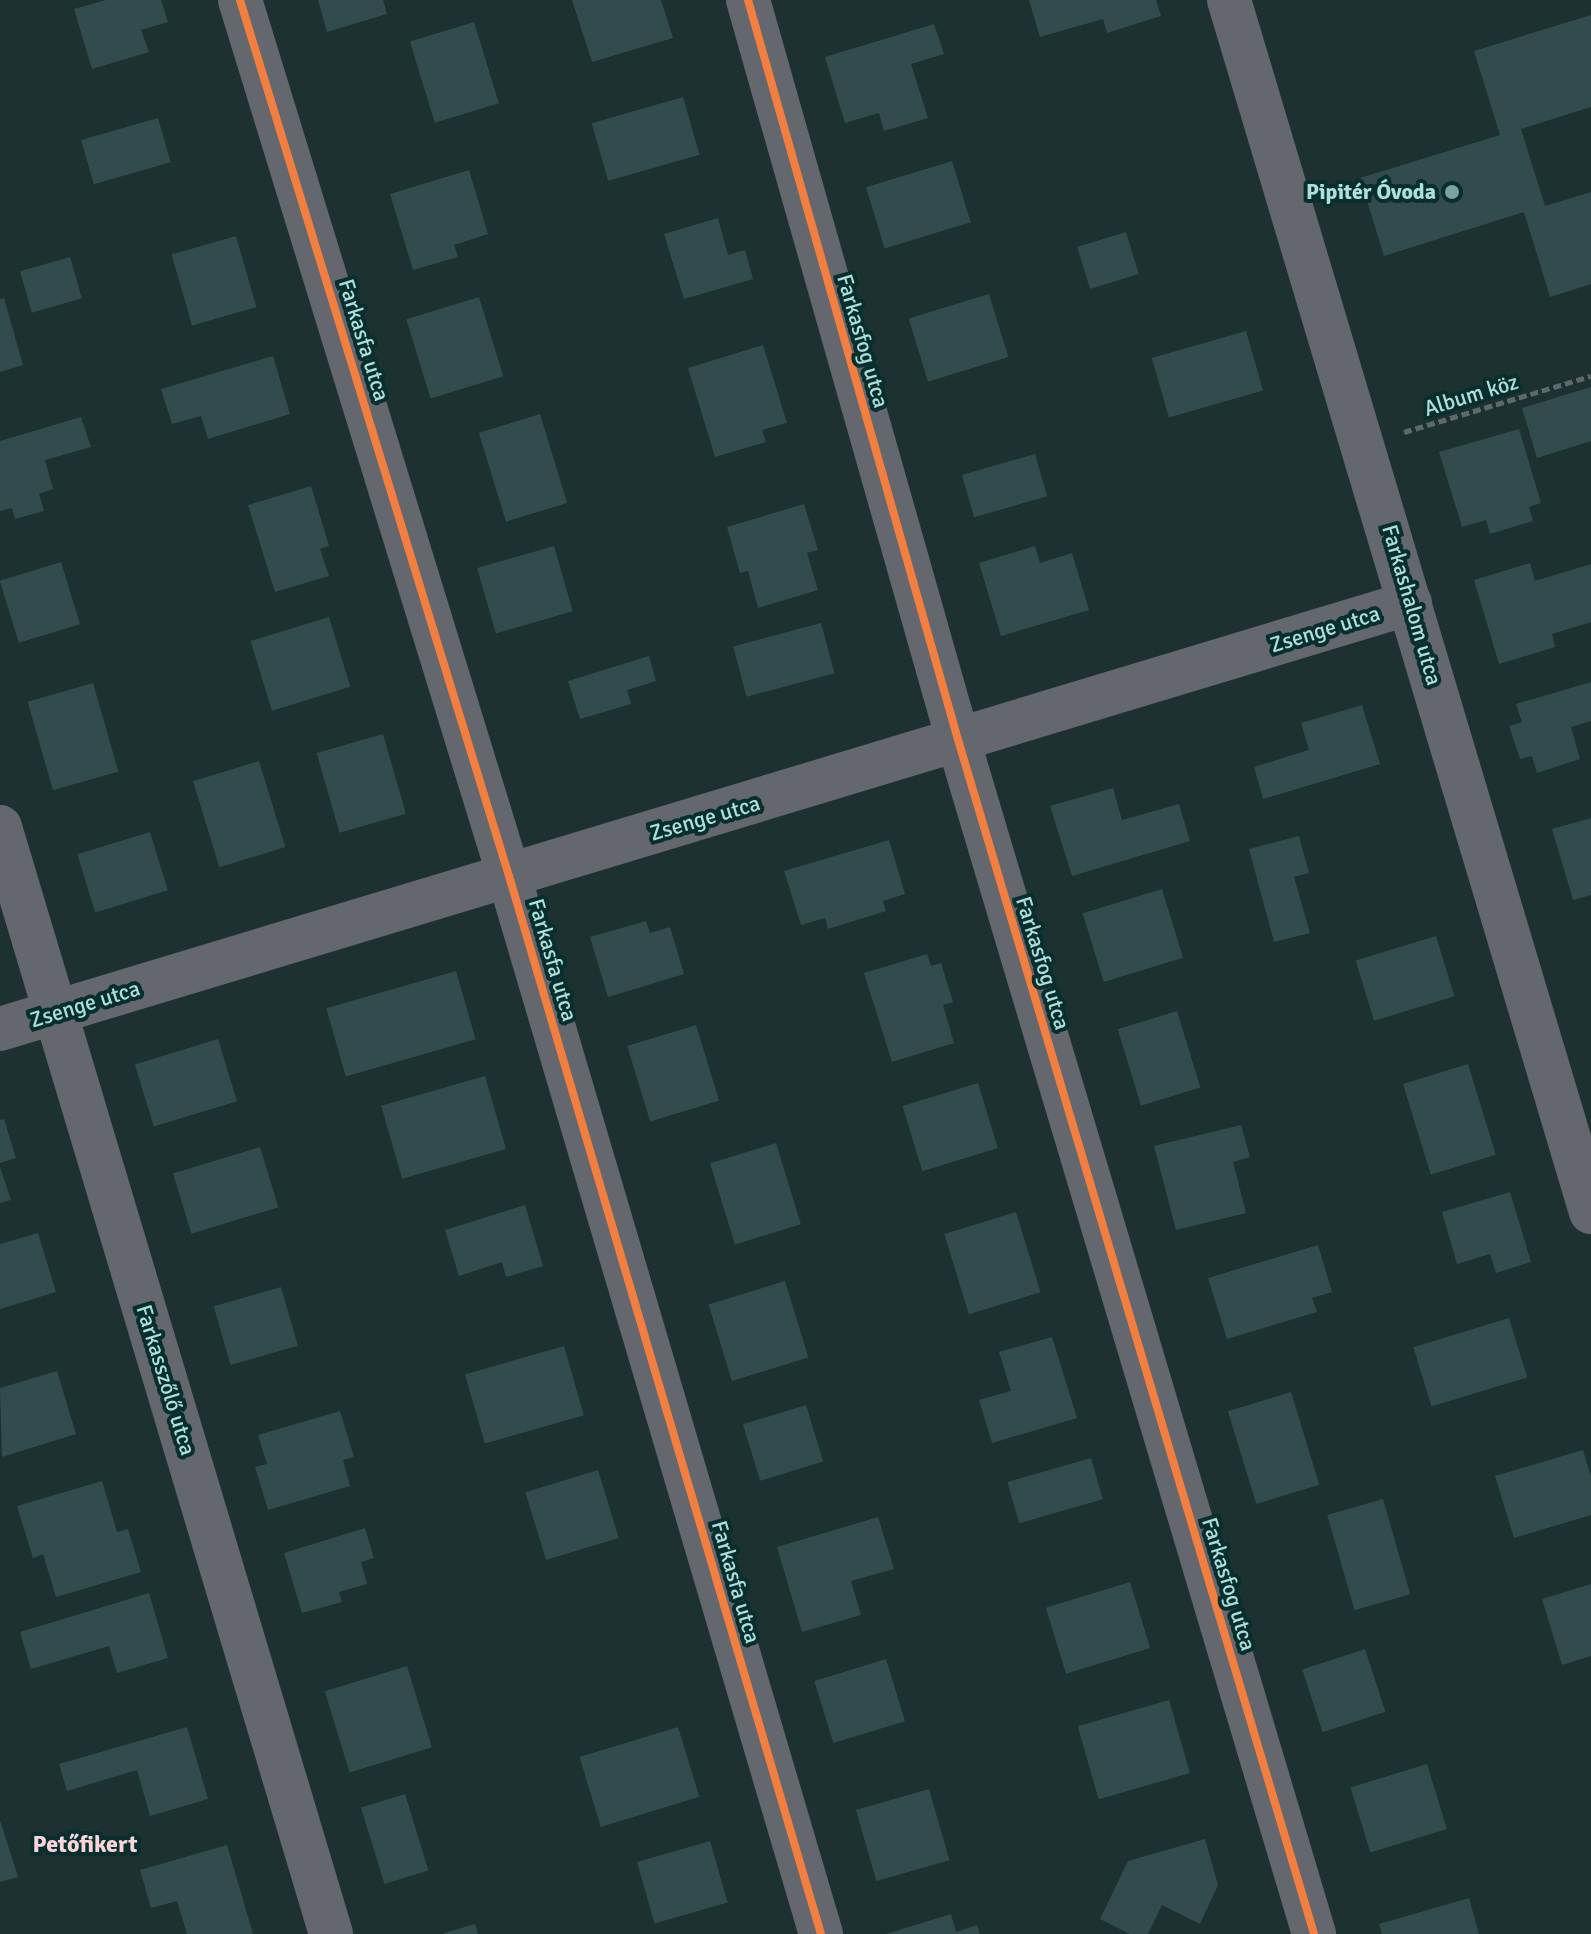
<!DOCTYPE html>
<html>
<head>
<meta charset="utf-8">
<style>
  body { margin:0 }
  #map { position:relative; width:1591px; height:1934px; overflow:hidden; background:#1d3230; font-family:Signika,sans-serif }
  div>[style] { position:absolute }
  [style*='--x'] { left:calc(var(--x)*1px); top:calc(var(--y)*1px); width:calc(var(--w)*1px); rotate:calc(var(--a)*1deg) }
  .building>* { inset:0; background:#324b4c; transform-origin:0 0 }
  .path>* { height:5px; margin-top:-2.5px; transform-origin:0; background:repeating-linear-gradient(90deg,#5f686b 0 8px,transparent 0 12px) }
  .minor>* { height:44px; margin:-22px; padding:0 22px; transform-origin:22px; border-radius:22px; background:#65676e }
  .cycleway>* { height:8px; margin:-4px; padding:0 4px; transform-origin:4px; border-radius:4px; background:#f27e40 }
  .dots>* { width:22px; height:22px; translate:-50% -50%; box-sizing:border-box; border:4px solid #082f2d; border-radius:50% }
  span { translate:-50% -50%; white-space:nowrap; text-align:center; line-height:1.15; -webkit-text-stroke:8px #082f2d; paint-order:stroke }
  .poi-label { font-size:22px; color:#ade0dc; font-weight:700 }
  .right { translate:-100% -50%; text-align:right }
  .street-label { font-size:22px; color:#ade0dc }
  .neighbourhood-label { font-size:24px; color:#f9d5da; font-weight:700 }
</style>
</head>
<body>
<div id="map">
  <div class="building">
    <div style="clip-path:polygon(106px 0,161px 0,168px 22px,141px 30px,149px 52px,92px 69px,74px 9px)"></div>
    <div style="clip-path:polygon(318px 0,383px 0,387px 14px,327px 32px)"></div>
    <div style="clip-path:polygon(572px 0,661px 0,673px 38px,592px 62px)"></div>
    <div style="clip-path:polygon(1029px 0,1156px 0,1161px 16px,1107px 33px,1103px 19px,1040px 37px)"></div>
    <div style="clip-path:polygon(1591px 15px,1591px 107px,1521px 129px,1545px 206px,1591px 192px,1591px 284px,1550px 297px,1524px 212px,1384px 256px,1360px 178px,1500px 135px,1474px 51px)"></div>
    <div style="left:474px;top:22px;width:85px;height:67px;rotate:73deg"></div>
    <div style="clip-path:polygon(934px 24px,944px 54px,911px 64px,928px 118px,884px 131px,879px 113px,845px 123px,825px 57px)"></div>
    <div style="left:683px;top:97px;width:60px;height:95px;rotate:74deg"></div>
    <div style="left:158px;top:118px;width:46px;height:80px;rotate:74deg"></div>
    <div style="left:952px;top:161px;width:64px;height:90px;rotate:73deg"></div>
    <div style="clip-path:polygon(469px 170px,488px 234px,454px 245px,458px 257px,413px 270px,390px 194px)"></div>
    <div style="clip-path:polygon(718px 218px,728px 255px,745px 250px,753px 279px,684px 299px,664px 234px)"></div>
    <div style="left:1126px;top:232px;width:44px;height:51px;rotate:73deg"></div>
    <div style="left:236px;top:236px;width:74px;height:67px;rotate:74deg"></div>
    <div style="left:70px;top:257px;width:43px;height:52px;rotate:74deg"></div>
    <div style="left:989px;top:294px;width:66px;height:84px;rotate:73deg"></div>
    <div style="left:479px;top:297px;width:83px;height:76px;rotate:73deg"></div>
    <div style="clip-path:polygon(4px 298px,23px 365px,0 372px,0 299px)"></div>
    <div style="left:1246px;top:331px;width:62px;height:98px;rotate:74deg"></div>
    <div style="clip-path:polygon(763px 345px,787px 423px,762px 430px,766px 442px,715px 457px,688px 368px)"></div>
    <div style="clip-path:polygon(273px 356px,290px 414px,208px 439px,201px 416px,172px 424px,161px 389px)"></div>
    <div style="clip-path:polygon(1591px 387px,1591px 441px,1537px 458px,1522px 408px)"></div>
    <div style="left:540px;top:414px;width:93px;height:64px;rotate:73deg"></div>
    <div style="clip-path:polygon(81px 417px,91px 447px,45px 460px,53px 489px,39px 494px,44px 511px,15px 519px,12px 508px,0 511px,0 441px)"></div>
    <div style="clip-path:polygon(1519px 429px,1541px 503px,1529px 507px,1533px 521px,1490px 534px,1486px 520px,1462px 527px,1439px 452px)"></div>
    <div style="left:1035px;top:454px;width:44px;height:76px;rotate:74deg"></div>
    <div style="clip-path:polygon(311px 486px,329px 546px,320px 549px,329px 576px,275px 592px,248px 505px)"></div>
    <div style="clip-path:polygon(804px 504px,818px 550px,807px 553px,818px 590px,758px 608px,748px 571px,740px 573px,727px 527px)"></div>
    <div style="left:554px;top:546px;width:68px;height:80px;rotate:74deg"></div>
    <div style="clip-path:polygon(1035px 546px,1040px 563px,1072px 553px,1089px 610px,1001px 636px,979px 563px)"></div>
    <div style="left:61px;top:562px;width:65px;height:64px;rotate:73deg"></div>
    <div style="clip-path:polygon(1530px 563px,1535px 581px,1591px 564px,1591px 622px,1552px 634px,1555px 647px,1499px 664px,1474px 580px)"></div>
    <div style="left:329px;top:617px;width:73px;height:82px;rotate:73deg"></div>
    <div style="left:821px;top:623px;width:52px;height:91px;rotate:75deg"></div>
    <div style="clip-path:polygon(649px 656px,656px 681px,627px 690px,631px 704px,580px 719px,568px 681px)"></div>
    <div style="clip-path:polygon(1591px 682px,1591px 721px,1571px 727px,1580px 759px,1537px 773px,1532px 756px,1520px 759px,1509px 726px,1522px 722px,1516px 704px)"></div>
    <div style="left:93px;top:683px;width:92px;height:68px;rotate:74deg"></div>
    <div style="clip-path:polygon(1362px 705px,1380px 764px,1263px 799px,1254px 767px,1309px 750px,1301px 723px)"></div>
    <div style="left:383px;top:734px;width:83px;height:69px;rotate:74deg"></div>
    <div style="left:259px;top:761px;width:90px;height:69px;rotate:73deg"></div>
    <div style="clip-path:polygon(1113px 788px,1122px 820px,1179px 804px,1190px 841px,1072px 876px,1050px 806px)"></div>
    <div style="clip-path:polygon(1591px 818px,1591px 895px,1573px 900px,1552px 829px)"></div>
    <div style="left:150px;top:832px;width:61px;height:76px;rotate:73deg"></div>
    <div style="clip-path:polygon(1299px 836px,1309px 873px,1294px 877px,1310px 933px,1274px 942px,1249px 849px)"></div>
    <div style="clip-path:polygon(889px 840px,905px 894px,883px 901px,886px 911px,828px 929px,825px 918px,801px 925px,784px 871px)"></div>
    <div style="left:1162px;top:889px;width:72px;height:83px;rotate:73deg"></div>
    <div style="clip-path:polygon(646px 921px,650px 933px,670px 927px,684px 974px,608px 997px,590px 937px)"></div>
    <div style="left:1436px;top:936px;width:63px;height:84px;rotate:73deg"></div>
    <div style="clip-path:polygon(927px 954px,931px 966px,941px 963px,953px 1002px,943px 1005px,954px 1043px,892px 1062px,864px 973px)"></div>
    <div style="left:456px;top:971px;width:71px;height:135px;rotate:74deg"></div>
    <div style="left:1177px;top:1011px;width:80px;height:62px;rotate:73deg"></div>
    <div style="left:696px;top:1025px;width:79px;height:72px;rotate:73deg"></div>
    <div style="left:218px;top:1039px;width:65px;height:87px;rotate:73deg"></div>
    <div style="left:1468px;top:1064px;width:95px;height:68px;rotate:73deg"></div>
    <div style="left:485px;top:1076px;width:76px;height:108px;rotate:74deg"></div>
    <div style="left:978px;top:1083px;width:68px;height:79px;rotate:73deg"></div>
    <div style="clip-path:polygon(4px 1119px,16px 1158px,0 1163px,0 1120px)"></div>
    <div style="clip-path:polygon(1241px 1125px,1250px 1157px,1233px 1162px,1246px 1213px,1176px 1230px,1154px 1146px)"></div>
    <div style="left:776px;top:1143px;width:85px;height:69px;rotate:73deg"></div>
    <div style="left:260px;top:1147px;width:63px;height:91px;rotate:73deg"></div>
    <div style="clip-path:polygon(0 1167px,11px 1200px,0 1203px)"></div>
    <div style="clip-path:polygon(1510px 1192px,1531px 1262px,1496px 1273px,1490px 1254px,1457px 1264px,1442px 1212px)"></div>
    <div style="clip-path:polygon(525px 1205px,543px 1266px,506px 1277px,502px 1262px,459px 1276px,445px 1230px)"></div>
    <div style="left:1016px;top:1212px;width:84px;height:75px;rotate:73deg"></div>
    <div style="clip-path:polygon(38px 1233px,56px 1292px,0 1309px,0 1244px)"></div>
    <div style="clip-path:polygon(1318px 1245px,1332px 1292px,1312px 1298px,1317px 1312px,1227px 1339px,1208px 1278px)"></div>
    <div style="left:785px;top:1281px;width:80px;height:80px;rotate:73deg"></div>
    <div style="left:281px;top:1287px;width:61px;height:70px;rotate:74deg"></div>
    <div style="left:1509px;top:1318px;width:62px;height:100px;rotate:73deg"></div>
    <div style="clip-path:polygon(1052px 1337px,1077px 1418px,992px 1443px,979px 1400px,1011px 1391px,999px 1352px)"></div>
    <div style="left:564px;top:1346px;width:72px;height:103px;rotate:74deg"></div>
    <div style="clip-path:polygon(57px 1371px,76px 1434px,2px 1457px,0 1388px)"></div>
    <div style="left:1291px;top:1392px;width:97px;height:66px;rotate:73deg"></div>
    <div style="left:806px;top:1405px;width:59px;height:66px;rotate:73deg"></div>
    <div style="clip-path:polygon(340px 1411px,354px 1457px,343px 1460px,350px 1486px,268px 1510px,255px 1467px,267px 1464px,258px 1435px)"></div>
    <div style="clip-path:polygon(1583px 1450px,1591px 1477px,1591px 1515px,1514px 1538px,1495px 1476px)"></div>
    <div style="left:1091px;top:1458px;width:43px;height:87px;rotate:74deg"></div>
    <div style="left:598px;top:1470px;width:71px;height:76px;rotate:73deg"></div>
    <div style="clip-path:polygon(102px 1481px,117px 1532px,128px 1529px,141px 1572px,56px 1597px,43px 1554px,33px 1558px,17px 1506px)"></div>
    <div style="left:1383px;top:1499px;width:99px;height:58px;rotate:74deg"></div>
    <div style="clip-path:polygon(878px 1517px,894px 1569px,851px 1581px,861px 1615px,802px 1632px,777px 1547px)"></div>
    <div style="clip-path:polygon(365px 1528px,374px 1558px,361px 1562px,367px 1584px,339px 1592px,342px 1602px,302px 1613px,284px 1553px)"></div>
    <div style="left:1130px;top:1582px;width:69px;height:88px;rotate:73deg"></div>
    <div style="clip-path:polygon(1591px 1584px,1591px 1656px,1562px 1665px,1542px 1599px)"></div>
    <div style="clip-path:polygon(149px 1593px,168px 1658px,117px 1673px,109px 1646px,31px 1669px,20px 1632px)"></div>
    <div style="left:1365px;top:1649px;width:66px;height:66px;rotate:72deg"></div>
    <div style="left:886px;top:1659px;width:65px;height:75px;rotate:73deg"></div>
    <div style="left:407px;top:1666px;width:85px;height:86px;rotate:73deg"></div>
    <div style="left:1169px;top:1700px;width:76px;height:95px;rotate:74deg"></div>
    <div style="clip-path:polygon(187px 1727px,208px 1799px,150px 1816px,137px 1770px,67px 1791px,59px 1764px)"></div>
    <div style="left:678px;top:1727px;width:73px;height:103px;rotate:73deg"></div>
    <div style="left:1427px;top:1764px;width:68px;height:80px;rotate:73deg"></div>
    <div style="left:929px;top:1789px;width:74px;height:76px;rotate:74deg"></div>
    <div style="left:405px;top:1794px;width:80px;height:46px;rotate:73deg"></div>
    <div style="clip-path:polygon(0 1820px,18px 1877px,0 1882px)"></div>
    <div style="clip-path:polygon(1205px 1839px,1218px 1885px,1200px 1924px,1162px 1905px,1148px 1934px,1130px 1934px,1100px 1919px,1128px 1861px)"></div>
    <div style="left:710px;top:1841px;width:64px;height:76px;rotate:74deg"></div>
    <div style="clip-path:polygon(227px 1845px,253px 1934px,187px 1934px,177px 1901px,151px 1908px,140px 1870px)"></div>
    <div style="clip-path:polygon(1469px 1898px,1479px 1934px,1382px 1934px,1379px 1924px)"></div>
    <div style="clip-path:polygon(951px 1914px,956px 1932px,977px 1925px,980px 1934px,886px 1934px)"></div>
    <div style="clip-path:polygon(475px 1924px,478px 1934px,444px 1934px,444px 1933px)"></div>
  </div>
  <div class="path">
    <div style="--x:1404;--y:432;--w:195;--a:-16.7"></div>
  </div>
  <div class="minor">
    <div style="--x:240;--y:0;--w:916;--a:72.93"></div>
    <div style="--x:509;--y:876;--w:1103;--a:73.57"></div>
    <div style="--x:748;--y:0;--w:772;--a:74.15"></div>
    <div style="--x:959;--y:743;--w:1243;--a:73.4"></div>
    <div style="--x:1229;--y:0;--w:1265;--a:73.37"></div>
    <div style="--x:0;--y:827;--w:1155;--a:73.35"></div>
    <div style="--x:0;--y:1029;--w:1473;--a:-16.81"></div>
  </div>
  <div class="cycleway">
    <div style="--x:240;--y:0;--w:916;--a:72.93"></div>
    <div style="--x:509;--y:876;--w:1103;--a:73.57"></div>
    <div style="--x:748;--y:0;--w:772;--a:74.15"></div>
    <div style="--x:959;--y:743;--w:1243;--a:73.4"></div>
  </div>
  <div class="dots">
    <div style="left:1452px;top:192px;background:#7ba3a0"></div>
  </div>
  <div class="poi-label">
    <span class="right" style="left:1436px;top:192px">Pipitér Óvoda</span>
  </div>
  <div class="street-label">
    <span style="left:364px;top:340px;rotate:73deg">Farkasfa utca</span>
    <span style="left:863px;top:341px;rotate:74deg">Farkasfog utca</span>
    <span style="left:1471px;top:395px;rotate:-17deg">Album köz</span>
    <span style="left:1412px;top:605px;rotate:74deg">Farkashalom utca</span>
    <span style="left:1325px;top:629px;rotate:-17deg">Zsenge utca</span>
    <span style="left:705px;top:818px;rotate:-16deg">Zsenge utca</span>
    <span style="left:553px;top:960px;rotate:74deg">Farkasfa utca</span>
    <span style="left:1043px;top:963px;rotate:73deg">Farkasfog utca</span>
    <span style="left:85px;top:1004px;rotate:-17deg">Zsenge utca</span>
    <span style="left:166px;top:1380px;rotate:73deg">Farkasszőlő utca</span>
    <span style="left:736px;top:1582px;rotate:74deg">Farkasfa utca</span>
    <span style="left:1229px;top:1584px;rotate:73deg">Farkasfog utca</span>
  </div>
  <div class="neighbourhood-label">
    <span style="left:85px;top:1845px">Petőfikert</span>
  </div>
</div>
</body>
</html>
